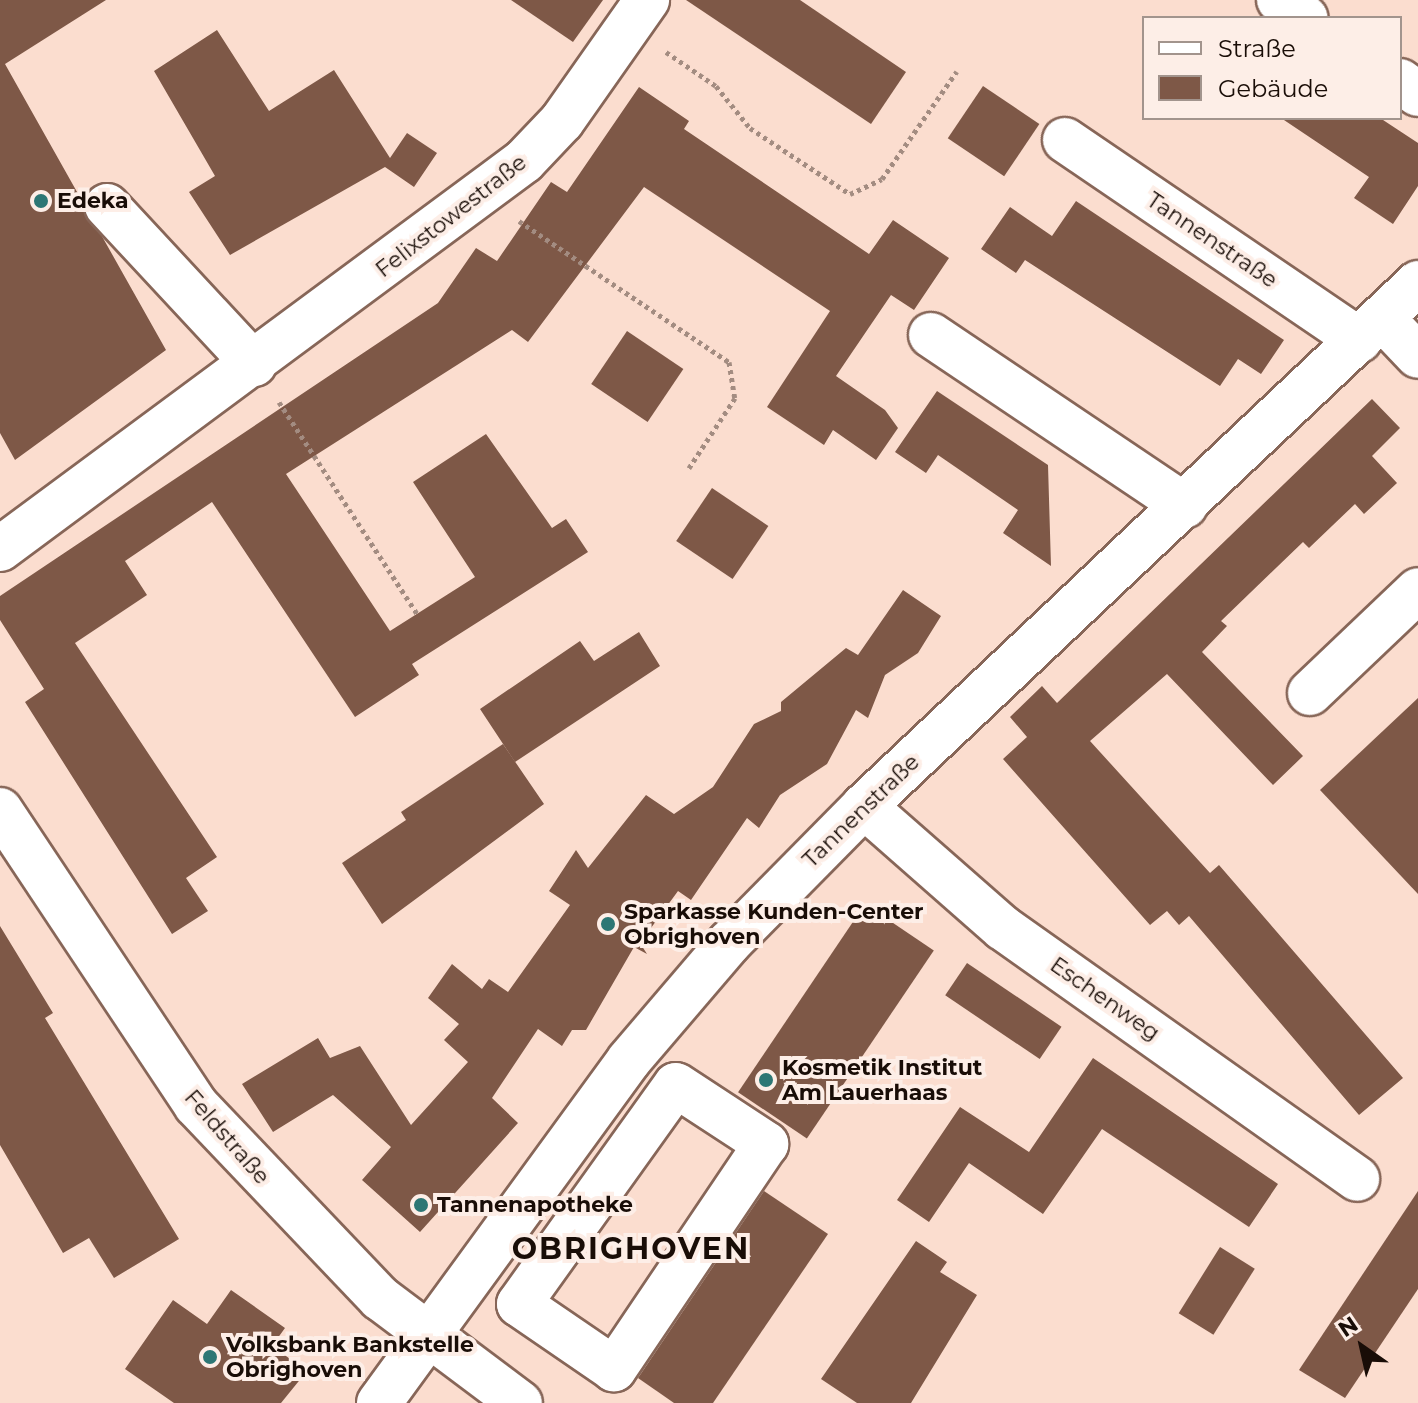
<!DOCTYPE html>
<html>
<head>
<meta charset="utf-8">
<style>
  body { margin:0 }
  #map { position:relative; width:1418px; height:1403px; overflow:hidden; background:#fbddcf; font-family:Montserrat,sans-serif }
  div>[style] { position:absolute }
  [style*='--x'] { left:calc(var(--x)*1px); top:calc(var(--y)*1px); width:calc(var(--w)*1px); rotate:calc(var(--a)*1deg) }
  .building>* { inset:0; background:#7e5847; transform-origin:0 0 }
  .path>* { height:5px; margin-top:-2.5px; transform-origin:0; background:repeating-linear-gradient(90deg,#a38c81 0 4px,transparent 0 8px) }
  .roads { filter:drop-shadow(2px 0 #876658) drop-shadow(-2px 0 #876658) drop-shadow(0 2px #876658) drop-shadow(0 -2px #876658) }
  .minor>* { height:44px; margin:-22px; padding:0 22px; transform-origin:22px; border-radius:22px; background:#fff }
  .dots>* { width:22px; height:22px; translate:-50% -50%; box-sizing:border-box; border:4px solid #fdeee7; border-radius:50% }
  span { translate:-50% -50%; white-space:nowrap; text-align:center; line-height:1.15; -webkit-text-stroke:8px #fdeee7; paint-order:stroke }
  .poi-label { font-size:22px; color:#190d07; font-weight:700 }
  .left { translate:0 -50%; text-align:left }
  .street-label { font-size:22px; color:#190d07 }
  .district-label { font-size:30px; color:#190d07; font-weight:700; letter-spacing:2px }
  .legend { position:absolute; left:1142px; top:16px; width:260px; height:104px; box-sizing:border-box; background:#fdeee7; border:2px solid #a2948d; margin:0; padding:10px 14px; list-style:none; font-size:24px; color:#190d07 }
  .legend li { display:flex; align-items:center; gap:16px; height:40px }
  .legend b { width:40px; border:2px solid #a2948d }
  .north { position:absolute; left:1322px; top:1307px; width:80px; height:80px; -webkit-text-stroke:6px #fdeee7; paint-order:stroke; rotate:326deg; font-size:22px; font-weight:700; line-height:32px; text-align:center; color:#190d07 }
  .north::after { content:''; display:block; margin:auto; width:28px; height:36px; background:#190d07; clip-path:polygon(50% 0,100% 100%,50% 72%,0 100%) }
</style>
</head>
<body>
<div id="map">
  <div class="building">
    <div style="clip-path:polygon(0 0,106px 0,5px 64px,166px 350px,15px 460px,0 433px)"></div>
    <div style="clip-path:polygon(511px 0,603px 0,573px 42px)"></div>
    <div style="clip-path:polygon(686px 0,800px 0,906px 72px,871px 124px)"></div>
    <div style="clip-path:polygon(217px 30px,269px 111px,334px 70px,390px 158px,407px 133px,437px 153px,414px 187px,385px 167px,230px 255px,189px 192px,215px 176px,154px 71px)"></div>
    <div style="left:983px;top:86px;width:68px;height:63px;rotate:34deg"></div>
    <div style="clip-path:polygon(639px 87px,689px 121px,684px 129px,869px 254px,893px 220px,949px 258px,914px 310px,891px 295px,836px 376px,885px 410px,898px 428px,876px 460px,833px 430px,824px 445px,767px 407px,830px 311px,644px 187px,528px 342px,512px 330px,286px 474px,390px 631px,475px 577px,413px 482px,486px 434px,552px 528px,566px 519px,588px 552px,412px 664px,419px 675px,355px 717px,212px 502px,125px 561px,147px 595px,75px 643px,217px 857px,186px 878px,208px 911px,172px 934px,25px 702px,44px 689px,0 620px,0 596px,438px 303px,476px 248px,497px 261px,551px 182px,567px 192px)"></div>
    <div style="clip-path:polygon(1281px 118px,1380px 118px,1418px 143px,1418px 186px,1393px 224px,1354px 198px,1369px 177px)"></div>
    <div style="clip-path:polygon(1076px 201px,1284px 340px,1261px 374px,1238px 359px,1220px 386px,1025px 260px,1016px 273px,981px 249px,1010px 207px,1052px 236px)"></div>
    <div style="left:627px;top:331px;width:68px;height:64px;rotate:34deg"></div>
    <div style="clip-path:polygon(937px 391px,1048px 465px,1051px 566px,1003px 533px,1018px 510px,938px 455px,926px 473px,895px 452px)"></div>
    <div style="clip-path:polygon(1372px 399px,1400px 428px,1372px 456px,1397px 483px,1364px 514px,1355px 504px,1309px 548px,1303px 542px,1221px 621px,1227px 626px,1202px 652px,1303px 756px,1273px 785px,1167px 674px,1090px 741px,1210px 873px,1219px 865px,1403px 1078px,1359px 1115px,1189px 916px,1179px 925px,1167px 911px,1150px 925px,1003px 759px,1027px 737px,1010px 717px,1042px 686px,1057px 703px)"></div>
    <div style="left:712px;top:488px;width:68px;height:64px;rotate:34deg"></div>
    <div style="clip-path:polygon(903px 590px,941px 616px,918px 653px,885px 675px,868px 718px,856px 710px,827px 764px,780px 795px,759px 828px,747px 818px,691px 900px,678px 891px,640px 943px,647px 954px,634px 947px,586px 1030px,572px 1030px,562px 1046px,538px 1029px,492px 1098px,518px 1123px,420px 1232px,362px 1180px,391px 1147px,333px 1095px,273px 1132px,242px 1084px,318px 1038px,330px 1058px,360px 1046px,411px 1125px,468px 1062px,444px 1040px,459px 1024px,428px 998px,452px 964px,482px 989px,489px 979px,508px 992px,570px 905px,549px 891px,576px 850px,588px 868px,646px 795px,674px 814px,713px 787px,754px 724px,781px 711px,781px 702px,846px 648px,858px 655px)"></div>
    <div style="clip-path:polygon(639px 632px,660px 666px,515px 762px,480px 709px,580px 641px,594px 661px)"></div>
    <div style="clip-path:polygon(1418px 698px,1418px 894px,1320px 790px)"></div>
    <div style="clip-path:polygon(503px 744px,544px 804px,382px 924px,342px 863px,406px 820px,401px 812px)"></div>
    <div style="left:865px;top:904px;width:83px;height:227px;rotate:34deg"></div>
    <div style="clip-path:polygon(0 926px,53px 1013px,45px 1018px,179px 1239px,114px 1278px,89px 1238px,63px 1253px,0 1145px)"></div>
    <div style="left:967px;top:963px;width:114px;height:39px;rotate:34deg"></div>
    <div style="clip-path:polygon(1093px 1058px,1278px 1184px,1249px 1227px,1102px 1129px,1043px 1214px,969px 1163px,929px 1222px,897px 1200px,960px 1107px,1029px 1152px)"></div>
    <div style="clip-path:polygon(764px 1191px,828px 1234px,713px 1403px,674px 1403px,638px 1378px)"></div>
    <div style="clip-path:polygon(1418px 1191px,1418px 1289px,1345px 1398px,1299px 1370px)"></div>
    <div style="clip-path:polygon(916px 1241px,947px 1262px,940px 1272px,977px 1295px,911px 1403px,857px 1403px,821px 1379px)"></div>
    <div style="left:1220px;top:1247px;width:41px;height:78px;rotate:32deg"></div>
    <div style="clip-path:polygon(231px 1290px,285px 1328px,272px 1346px,307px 1371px,281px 1403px,174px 1403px,125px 1369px,173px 1300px,207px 1324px)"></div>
  </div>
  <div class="path">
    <div style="--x:666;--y:52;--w:60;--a:34.2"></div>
    <div style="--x:716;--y:86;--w:54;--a:51"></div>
    <div style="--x:750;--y:128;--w:120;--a:33.4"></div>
    <div style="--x:850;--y:194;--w:35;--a:-25"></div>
    <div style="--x:882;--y:179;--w:131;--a:-55.2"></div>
    <div style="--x:519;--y:221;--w:253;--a:33.9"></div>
    <div style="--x:729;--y:362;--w:36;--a:81"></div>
    <div style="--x:735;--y:398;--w:84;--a:123.3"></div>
    <div style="--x:279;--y:402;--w:253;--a:56.9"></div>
  </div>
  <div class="roads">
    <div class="minor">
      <div style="--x:1279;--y:0;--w:32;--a:34"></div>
      <div style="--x:1400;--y:81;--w:22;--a:36"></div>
      <div style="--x:1065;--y:140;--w:356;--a:34.2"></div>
      <div style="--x:107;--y:206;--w:216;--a:47.1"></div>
      <div style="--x:1382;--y:318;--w:52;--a:46.5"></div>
      <div style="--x:931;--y:335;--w:306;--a:33.9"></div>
      <div style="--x:0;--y:549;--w:652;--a:-36.52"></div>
      <div style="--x:524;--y:161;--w:55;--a:-46.5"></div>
      <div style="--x:562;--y:121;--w:148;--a:-54.9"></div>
      <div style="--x:1310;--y:693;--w:149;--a:-43.6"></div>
      <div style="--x:864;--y:806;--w:185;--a:41.3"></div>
      <div style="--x:1003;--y:928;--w:434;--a:35.3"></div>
      <div style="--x:0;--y:810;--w:354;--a:56.4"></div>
      <div style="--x:196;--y:1105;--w:267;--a:46.4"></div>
      <div style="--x:380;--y:1298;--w:175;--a:36.9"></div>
      <div style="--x:676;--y:1085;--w:108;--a:33.2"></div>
      <div style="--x:766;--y:1144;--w:272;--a:124"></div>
      <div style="--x:614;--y:1369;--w:115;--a:-145.6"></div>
      <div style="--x:519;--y:1304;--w:269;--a:-54.4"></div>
      <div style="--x:379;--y:1403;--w:424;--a:-53.9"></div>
      <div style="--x:629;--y:1060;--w:154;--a:-49.5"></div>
      <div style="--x:729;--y:943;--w:192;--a:-45.4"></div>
      <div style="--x:864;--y:806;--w:762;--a:-43.35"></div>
    </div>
  </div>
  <div class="dots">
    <div style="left:41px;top:201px;background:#2d7775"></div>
    <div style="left:608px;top:924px;background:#2d7775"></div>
    <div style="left:766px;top:1080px;background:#2d7775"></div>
    <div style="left:421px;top:1205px;background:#2d7775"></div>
    <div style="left:210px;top:1357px;background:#2d7775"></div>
  </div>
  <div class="poi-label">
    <span class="left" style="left:57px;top:201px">Edeka</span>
    <span class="left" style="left:624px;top:924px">Sparkasse Kunden-Center<br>Obrighoven</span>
    <span class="left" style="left:782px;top:1080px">Kosmetik Institut<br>Am Lauerhaas</span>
    <span class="left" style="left:437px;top:1205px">Tannenapotheke</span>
    <span class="left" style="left:226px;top:1357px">Volksbank Bankstelle<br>Obrighoven</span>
  </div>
  <div class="street-label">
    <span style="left:451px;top:216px;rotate:-38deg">Felixstowestraße</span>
    <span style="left:1212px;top:240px;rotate:34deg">Tannenstraße</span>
    <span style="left:861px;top:811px;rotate:-44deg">Tannenstraße</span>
    <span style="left:1105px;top:999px;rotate:35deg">Eschenweg</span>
    <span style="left:227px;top:1137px;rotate:49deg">Feldstraße</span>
  </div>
  <div class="district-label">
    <span style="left:631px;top:1249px">OBRIGHOVEN</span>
  </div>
  <ul class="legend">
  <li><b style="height:10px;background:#fff"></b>Straße</li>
  <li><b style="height:22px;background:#7e5847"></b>Gebäude</li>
  </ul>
  <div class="north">N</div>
</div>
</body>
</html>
